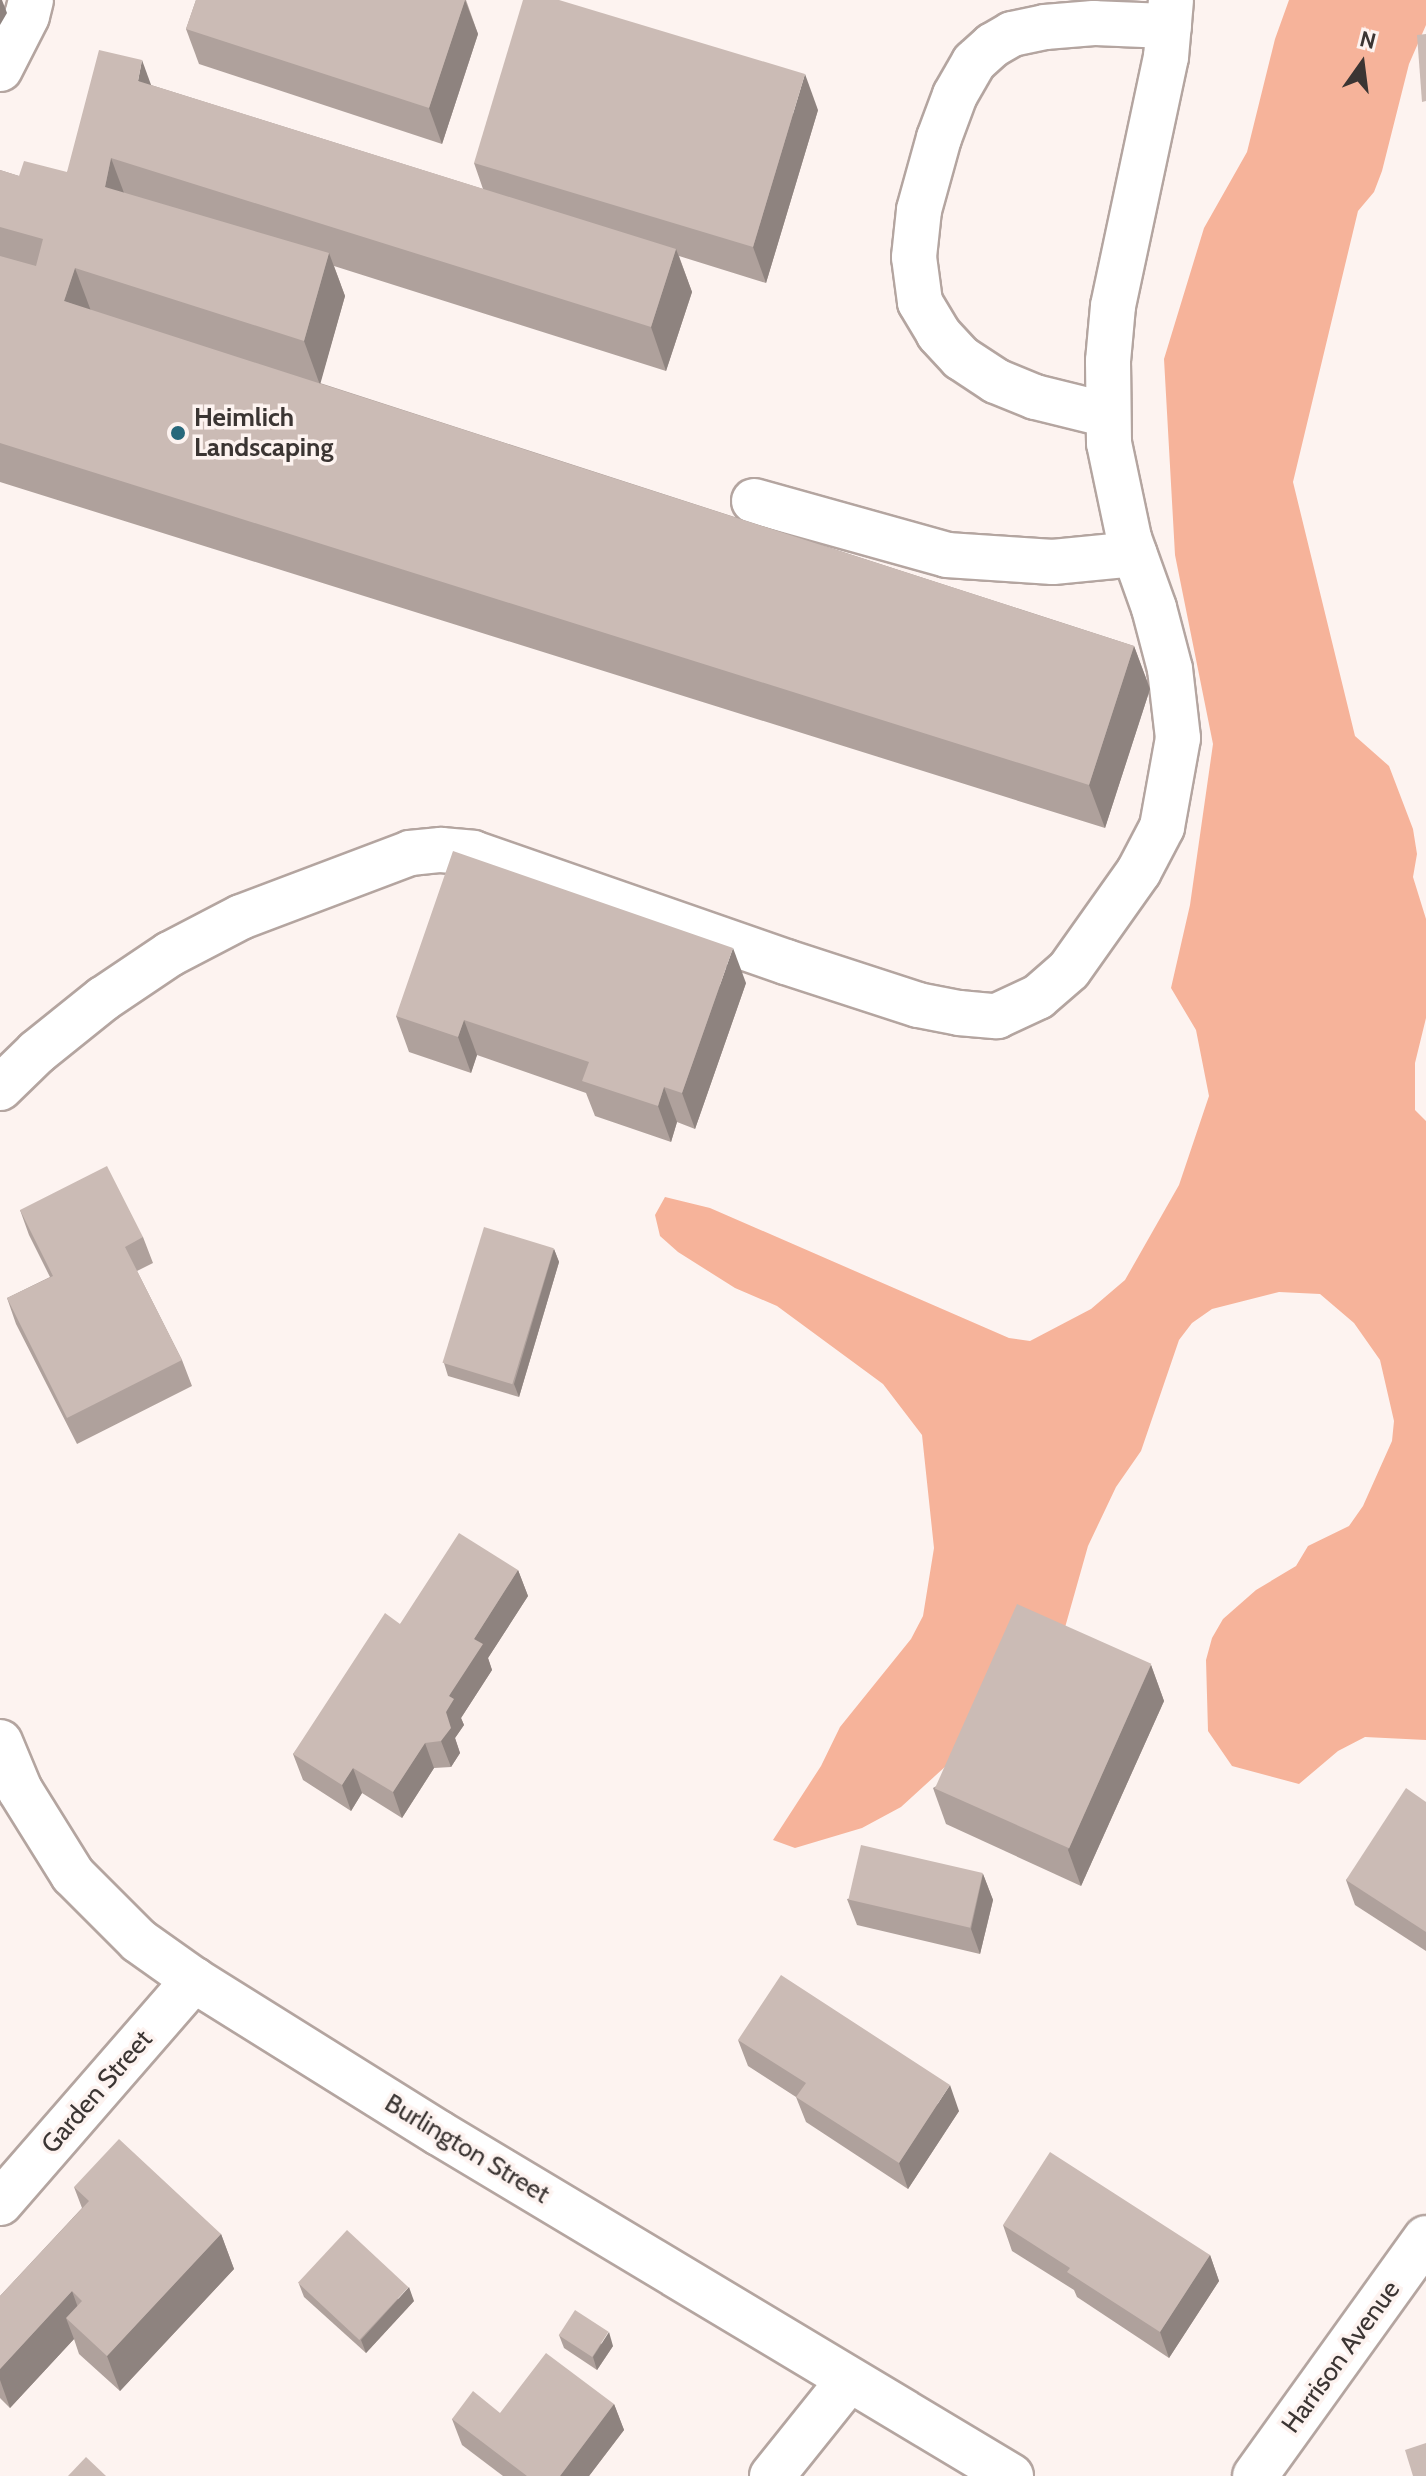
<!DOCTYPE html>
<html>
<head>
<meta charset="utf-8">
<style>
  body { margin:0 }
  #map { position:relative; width:1426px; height:2476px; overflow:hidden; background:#fdf3f0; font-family:Cabin,sans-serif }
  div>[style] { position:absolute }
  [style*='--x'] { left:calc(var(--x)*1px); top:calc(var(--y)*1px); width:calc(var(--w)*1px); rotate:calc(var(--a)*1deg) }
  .forest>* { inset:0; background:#f6b39a }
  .roads { filter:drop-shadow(2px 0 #b4a5a0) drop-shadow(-2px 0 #b4a5a0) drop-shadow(0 2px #b4a5a0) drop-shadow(0 -2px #b4a5a0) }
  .minor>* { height:44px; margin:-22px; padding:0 22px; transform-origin:22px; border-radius:22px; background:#fff }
  .wall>* { inset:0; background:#afa19c }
  .shaded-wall>* { inset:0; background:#8e837f }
  .building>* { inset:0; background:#cbbbb5; transform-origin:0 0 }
  .dots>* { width:22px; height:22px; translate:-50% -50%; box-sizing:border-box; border:4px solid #fdf3f0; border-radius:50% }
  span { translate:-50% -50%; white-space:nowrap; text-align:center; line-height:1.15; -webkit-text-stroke:7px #fdf3f0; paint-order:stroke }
  .poi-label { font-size:26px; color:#3b3533; font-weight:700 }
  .left { translate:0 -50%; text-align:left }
  .street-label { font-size:26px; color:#3b3533 }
  .north { position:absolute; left:1322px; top:24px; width:80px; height:80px; -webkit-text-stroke:6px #fdf3f0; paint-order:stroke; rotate:14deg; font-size:22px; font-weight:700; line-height:32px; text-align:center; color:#3b3533 }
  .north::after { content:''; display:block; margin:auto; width:28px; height:36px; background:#3b3533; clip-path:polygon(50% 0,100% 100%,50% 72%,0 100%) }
</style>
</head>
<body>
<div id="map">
  <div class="forest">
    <div style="clip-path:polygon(1289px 0,1426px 0,1426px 25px,1409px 64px,1382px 171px,1374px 192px,1358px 211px,1293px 482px,1355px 736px,1389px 766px,1413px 829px,1417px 854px,1413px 877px,1426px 919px,1426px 1018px,1415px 1063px,1415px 1110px,1426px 1121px,1426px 1740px,1365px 1737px,1338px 1751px,1299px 1784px,1232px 1766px,1208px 1731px,1206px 1660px,1212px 1638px,1223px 1619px,1256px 1590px,1296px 1566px,1308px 1546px,1349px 1526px,1363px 1506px,1392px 1441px,1394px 1421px,1380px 1360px,1354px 1323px,1320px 1294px,1279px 1292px,1212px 1309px,1192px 1323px,1179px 1340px,1141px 1451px,1116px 1487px,1088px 1546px,1064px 1631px,993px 1723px,901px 1807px,862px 1828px,795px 1848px,773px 1840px,821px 1766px,840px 1727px,911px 1639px,923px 1616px,934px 1548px,922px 1435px,883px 1384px,777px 1306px,735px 1288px,678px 1252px,660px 1236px,655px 1215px,665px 1197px,710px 1208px,1009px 1338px,1030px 1341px,1091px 1309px,1125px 1280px,1179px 1185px,1209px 1096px,1196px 1030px,1171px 988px,1190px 905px,1213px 744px,1175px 555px,1164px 359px,1204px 228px,1247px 152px,1275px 39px)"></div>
  </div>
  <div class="roads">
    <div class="minor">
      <div style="--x:0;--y:69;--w:59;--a:-63"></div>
      <div style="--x:27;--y:16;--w:16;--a:-76"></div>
      <div style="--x:1108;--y:415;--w:75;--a:-166.1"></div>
      <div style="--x:1035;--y:397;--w:42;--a:-157.7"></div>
      <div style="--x:996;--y:381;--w:42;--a:-146.7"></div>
      <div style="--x:961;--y:358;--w:33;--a:-133"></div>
      <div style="--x:939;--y:334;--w:37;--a:-121"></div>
      <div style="--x:920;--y:302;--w:45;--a:-97.6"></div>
      <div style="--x:914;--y:257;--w:47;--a:-83.9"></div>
      <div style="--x:919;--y:210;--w:75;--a:-74.5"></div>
      <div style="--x:939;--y:138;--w:46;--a:-69.6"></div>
      <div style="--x:955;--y:95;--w:38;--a:-60"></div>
      <div style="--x:974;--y:62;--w:25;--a:-42"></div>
      <div style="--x:993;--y:45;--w:22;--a:-30"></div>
      <div style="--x:1012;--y:34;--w:34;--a:-12"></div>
      <div style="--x:1045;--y:27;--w:49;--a:-4.7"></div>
      <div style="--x:1094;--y:23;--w:75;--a:2.3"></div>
      <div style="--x:754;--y:501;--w:200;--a:15.6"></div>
      <div style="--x:947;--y:555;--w:106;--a:3.8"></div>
      <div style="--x:1053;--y:562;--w:82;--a:-5.6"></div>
      <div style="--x:0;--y:1088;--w:52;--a:-44.2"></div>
      <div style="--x:37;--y:1052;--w:85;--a:-38.8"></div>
      <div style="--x:103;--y:999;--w:81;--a:-33.9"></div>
      <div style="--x:170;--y:954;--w:80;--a:-27.5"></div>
      <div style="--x:241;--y:917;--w:181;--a:-20.7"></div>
      <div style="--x:410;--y:853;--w:31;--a:-6"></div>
      <div style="--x:441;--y:850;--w:32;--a:5"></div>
      <div style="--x:473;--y:853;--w:331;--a:19.2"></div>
      <div style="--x:786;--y:962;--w:139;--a:18"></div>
      <div style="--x:918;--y:1005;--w:42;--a:11"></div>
      <div style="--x:959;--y:1013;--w:38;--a:5"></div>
      <div style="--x:997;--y:1016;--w:45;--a:-24.9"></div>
      <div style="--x:1038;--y:997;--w:41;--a:-41.1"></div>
      <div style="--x:1069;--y:970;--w:121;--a:-54.7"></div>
      <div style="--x:1139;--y:871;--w:50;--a:-62.4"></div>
      <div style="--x:1162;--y:827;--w:90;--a:-79.8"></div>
      <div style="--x:1178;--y:738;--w:69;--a:-96.6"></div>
      <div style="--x:1170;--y:669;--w:63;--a:-104.7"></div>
      <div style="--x:1154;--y:608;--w:74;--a:-109.7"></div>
      <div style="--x:1129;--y:538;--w:97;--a:-101.9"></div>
      <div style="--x:1109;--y:443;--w:82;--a:-90.7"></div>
      <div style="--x:1108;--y:361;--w:55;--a:-84.8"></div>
      <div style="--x:1113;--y:306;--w:255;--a:-78"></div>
      <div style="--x:1166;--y:57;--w:57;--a:-85"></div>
      <div style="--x:0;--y:1742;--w:52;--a:67.4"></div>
      <div style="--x:20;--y:1790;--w:100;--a:58.1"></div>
      <div style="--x:73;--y:1875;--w:93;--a:45"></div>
      <div style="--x:139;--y:1941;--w:67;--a:35.3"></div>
      <div style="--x:194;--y:1980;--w:289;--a:32"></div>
      <div style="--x:439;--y:2133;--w:667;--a:30.95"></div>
      <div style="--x:0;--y:2203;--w:296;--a:-49"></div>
      <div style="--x:772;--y:2476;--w:123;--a:-51.3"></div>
      <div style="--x:1255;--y:2476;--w:293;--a:-54.3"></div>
    </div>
  </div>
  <div class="wall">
    <div style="clip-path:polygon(196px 0,466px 0,478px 34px,442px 144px,199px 64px,186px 29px)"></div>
    <div style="clip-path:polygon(151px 85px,483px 189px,474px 163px,818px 110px,766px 283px,679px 256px,692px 292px,666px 371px,334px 266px,345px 296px,320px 383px,1134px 646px,1150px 689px,1105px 828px,0 482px,0 170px,19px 176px,67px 172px)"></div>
    <div style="clip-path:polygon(746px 983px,695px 1129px,677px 1122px,671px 1142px,595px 1116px,586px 1093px,477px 1055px,471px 1073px,409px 1052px,396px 1016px)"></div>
    <div style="clip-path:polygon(20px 1210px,143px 1237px,153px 1263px,137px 1271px,182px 1360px,192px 1386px,77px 1444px,16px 1324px,7px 1298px,50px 1277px,29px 1235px)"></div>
    <div style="clip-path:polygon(554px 1249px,559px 1262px,519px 1397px,448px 1376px,444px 1363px)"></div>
    <div style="clip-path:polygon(518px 1570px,528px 1596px,488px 1658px,492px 1670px,461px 1718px,464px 1725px,455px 1738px,460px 1753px,451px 1767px,434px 1768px,402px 1818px,362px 1793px,351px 1811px,303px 1780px,293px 1754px,400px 1624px)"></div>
    <div style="clip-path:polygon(1151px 1665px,1164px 1701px,1081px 1886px,946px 1824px,933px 1788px)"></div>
    <div style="clip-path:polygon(1426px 1802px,1426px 1951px,1355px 1905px,1346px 1880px)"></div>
    <div style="clip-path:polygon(983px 1874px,993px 1900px,980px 1954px,857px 1925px,847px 1899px)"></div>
    <div style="clip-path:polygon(738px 2040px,959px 2111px,908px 2189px,806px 2122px,796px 2097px,748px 2066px)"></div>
    <div style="clip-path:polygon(74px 2187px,221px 2234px,234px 2269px,120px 2391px,79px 2354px,74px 2339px,10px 2408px,0 2398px,0 2296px,82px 2208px)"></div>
    <div style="clip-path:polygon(1003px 2225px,1210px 2255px,1219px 2281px,1169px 2358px,1077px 2297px,1074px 2290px,1012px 2251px)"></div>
    <div style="clip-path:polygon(299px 2284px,414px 2301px,366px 2353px,304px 2297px)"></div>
    <div style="clip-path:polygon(559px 2335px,613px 2346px,597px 2370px,564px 2348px)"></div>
    <div style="clip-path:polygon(614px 2404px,624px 2430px,589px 2476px,503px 2476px,462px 2445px,452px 2419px,500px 2413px)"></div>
  </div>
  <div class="shaded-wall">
    <div style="clip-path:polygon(0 0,2px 0,7px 13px,0 25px)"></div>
    <div style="clip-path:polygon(465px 0,478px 34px,442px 144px,429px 108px)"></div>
    <div style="clip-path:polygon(142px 60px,158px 104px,138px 81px)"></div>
    <div style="clip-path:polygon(805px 74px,818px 110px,766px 283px,753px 247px)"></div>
    <div style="clip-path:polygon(111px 158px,127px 201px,105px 187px)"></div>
    <div style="clip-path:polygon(676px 249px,692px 292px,666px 371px,651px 327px)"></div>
    <div style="clip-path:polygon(329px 253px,345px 296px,320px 385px,304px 341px)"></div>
    <div style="clip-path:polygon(75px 268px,91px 311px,64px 301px)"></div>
    <div style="clip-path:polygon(1134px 646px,1150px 689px,1105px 828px,1089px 785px)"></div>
    <div style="clip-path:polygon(733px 948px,746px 983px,695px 1129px,682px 1093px)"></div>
    <div style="clip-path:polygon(464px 1020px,477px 1055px,471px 1073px,458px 1037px)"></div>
    <div style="clip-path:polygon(664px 1087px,677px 1122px,671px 1142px,658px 1106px)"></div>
    <div style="clip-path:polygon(554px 1249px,559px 1262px,519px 1397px,514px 1384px)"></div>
    <div style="clip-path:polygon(518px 1570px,528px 1596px,488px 1658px,492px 1670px,461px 1718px,464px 1725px,455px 1738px,460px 1753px,451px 1767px,441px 1741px,449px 1696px,474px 1639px)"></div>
    <div style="clip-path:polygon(1151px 1665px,1164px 1701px,1081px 1886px,1068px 1850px)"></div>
    <div style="clip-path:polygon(425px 1743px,434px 1768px,402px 1818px,393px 1792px)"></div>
    <div style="clip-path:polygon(353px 1768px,362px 1793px,351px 1811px,342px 1785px)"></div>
    <div style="clip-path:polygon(983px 1874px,993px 1900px,980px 1954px,971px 1929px)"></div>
    <div style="clip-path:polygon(950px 2085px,959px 2111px,908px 2189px,899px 2163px)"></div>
    <div style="clip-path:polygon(221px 2234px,234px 2269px,120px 2391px,107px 2356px)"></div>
    <div style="clip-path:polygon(1210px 2255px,1219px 2281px,1169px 2358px,1160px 2332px)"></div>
    <div style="clip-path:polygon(409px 2287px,414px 2301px,366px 2353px,361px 2340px)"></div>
    <div style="clip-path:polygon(72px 2291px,85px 2327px,66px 2318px,74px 2339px,10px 2408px,0 2380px,0 2369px)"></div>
    <div style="clip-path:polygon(609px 2332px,613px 2346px,597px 2370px,593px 2357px)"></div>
    <div style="clip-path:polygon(614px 2404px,624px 2430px,589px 2476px,560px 2476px)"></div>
  </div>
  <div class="building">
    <div style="clip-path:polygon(196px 0,465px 0,429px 108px,186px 29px)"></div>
    <div style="clip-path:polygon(523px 0,559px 0,805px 74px,753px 247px,474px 163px)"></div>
    <div style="clip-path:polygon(1426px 34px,1426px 101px,1422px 102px,1417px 35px)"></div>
    <div style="clip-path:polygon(99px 50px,142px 60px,138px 81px,676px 249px,651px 327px,111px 158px,105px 187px,329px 253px,304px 341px,75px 268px,64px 301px,1134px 646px,1089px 785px,0 443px,0 256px,36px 266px,43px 239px,0 227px,0 170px,19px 176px,24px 161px,67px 172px)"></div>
    <div style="clip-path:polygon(453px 851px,733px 948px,682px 1093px,664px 1087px,658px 1106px,582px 1081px,589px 1062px,464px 1020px,458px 1037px,396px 1016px)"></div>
    <div style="clip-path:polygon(107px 1166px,143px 1237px,125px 1247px,182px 1360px,67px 1418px,7px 1298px,53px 1276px,20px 1210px)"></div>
    <div style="left:484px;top:1227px;width:73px;height:142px;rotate:17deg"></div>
    <div style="clip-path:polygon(459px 1533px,518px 1570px,474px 1639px,483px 1644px,449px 1696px,454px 1699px,446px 1712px,451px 1728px,441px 1741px,425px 1743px,393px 1792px,353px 1768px,342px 1785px,293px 1754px,385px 1613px,400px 1624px)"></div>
    <div style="left:1017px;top:1604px;width:147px;height:202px;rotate:24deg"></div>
    <div style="clip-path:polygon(1406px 1788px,1426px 1802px,1426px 1932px,1346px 1880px)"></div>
    <div style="left:861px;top:1845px;width:125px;height:56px;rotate:13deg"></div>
    <div style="clip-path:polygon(781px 1975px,950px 2085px,899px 2163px,796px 2097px,806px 2083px,738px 2040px)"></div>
    <div style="clip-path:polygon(119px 2139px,221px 2234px,107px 2356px,66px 2318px,82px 2301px,72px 2291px,0 2369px,0 2296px,89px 2201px,74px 2187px)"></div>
    <div style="clip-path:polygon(1050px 2152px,1210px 2255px,1160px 2332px,1067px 2272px,1070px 2268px,1003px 2225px)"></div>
    <div style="left:347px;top:2230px;width:84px;height:72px;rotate:43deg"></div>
    <div style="left:575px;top:2310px;width:40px;height:30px;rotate:33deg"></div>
    <div style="clip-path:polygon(546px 2353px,614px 2404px,560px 2476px,527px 2476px,452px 2419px,473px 2391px,500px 2413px)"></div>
    <div style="clip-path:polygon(1426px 2443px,1426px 2476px,1413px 2476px,1405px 2450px)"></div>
    <div style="clip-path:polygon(86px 2457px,106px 2476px,68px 2476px)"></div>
  </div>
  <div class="dots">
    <div style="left:178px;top:433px;background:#27687b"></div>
  </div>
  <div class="poi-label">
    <span class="left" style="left:194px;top:433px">Heimlich<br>Landscaping</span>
  </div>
  <div class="street-label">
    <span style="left:97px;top:2092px;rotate:-49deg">Garden Street</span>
    <span style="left:467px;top:2149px;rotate:31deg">Burlington Street</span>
    <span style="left:1341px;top:2357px;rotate:-54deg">Harrison Avenue</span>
  </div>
  <div class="north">N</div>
</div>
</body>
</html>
